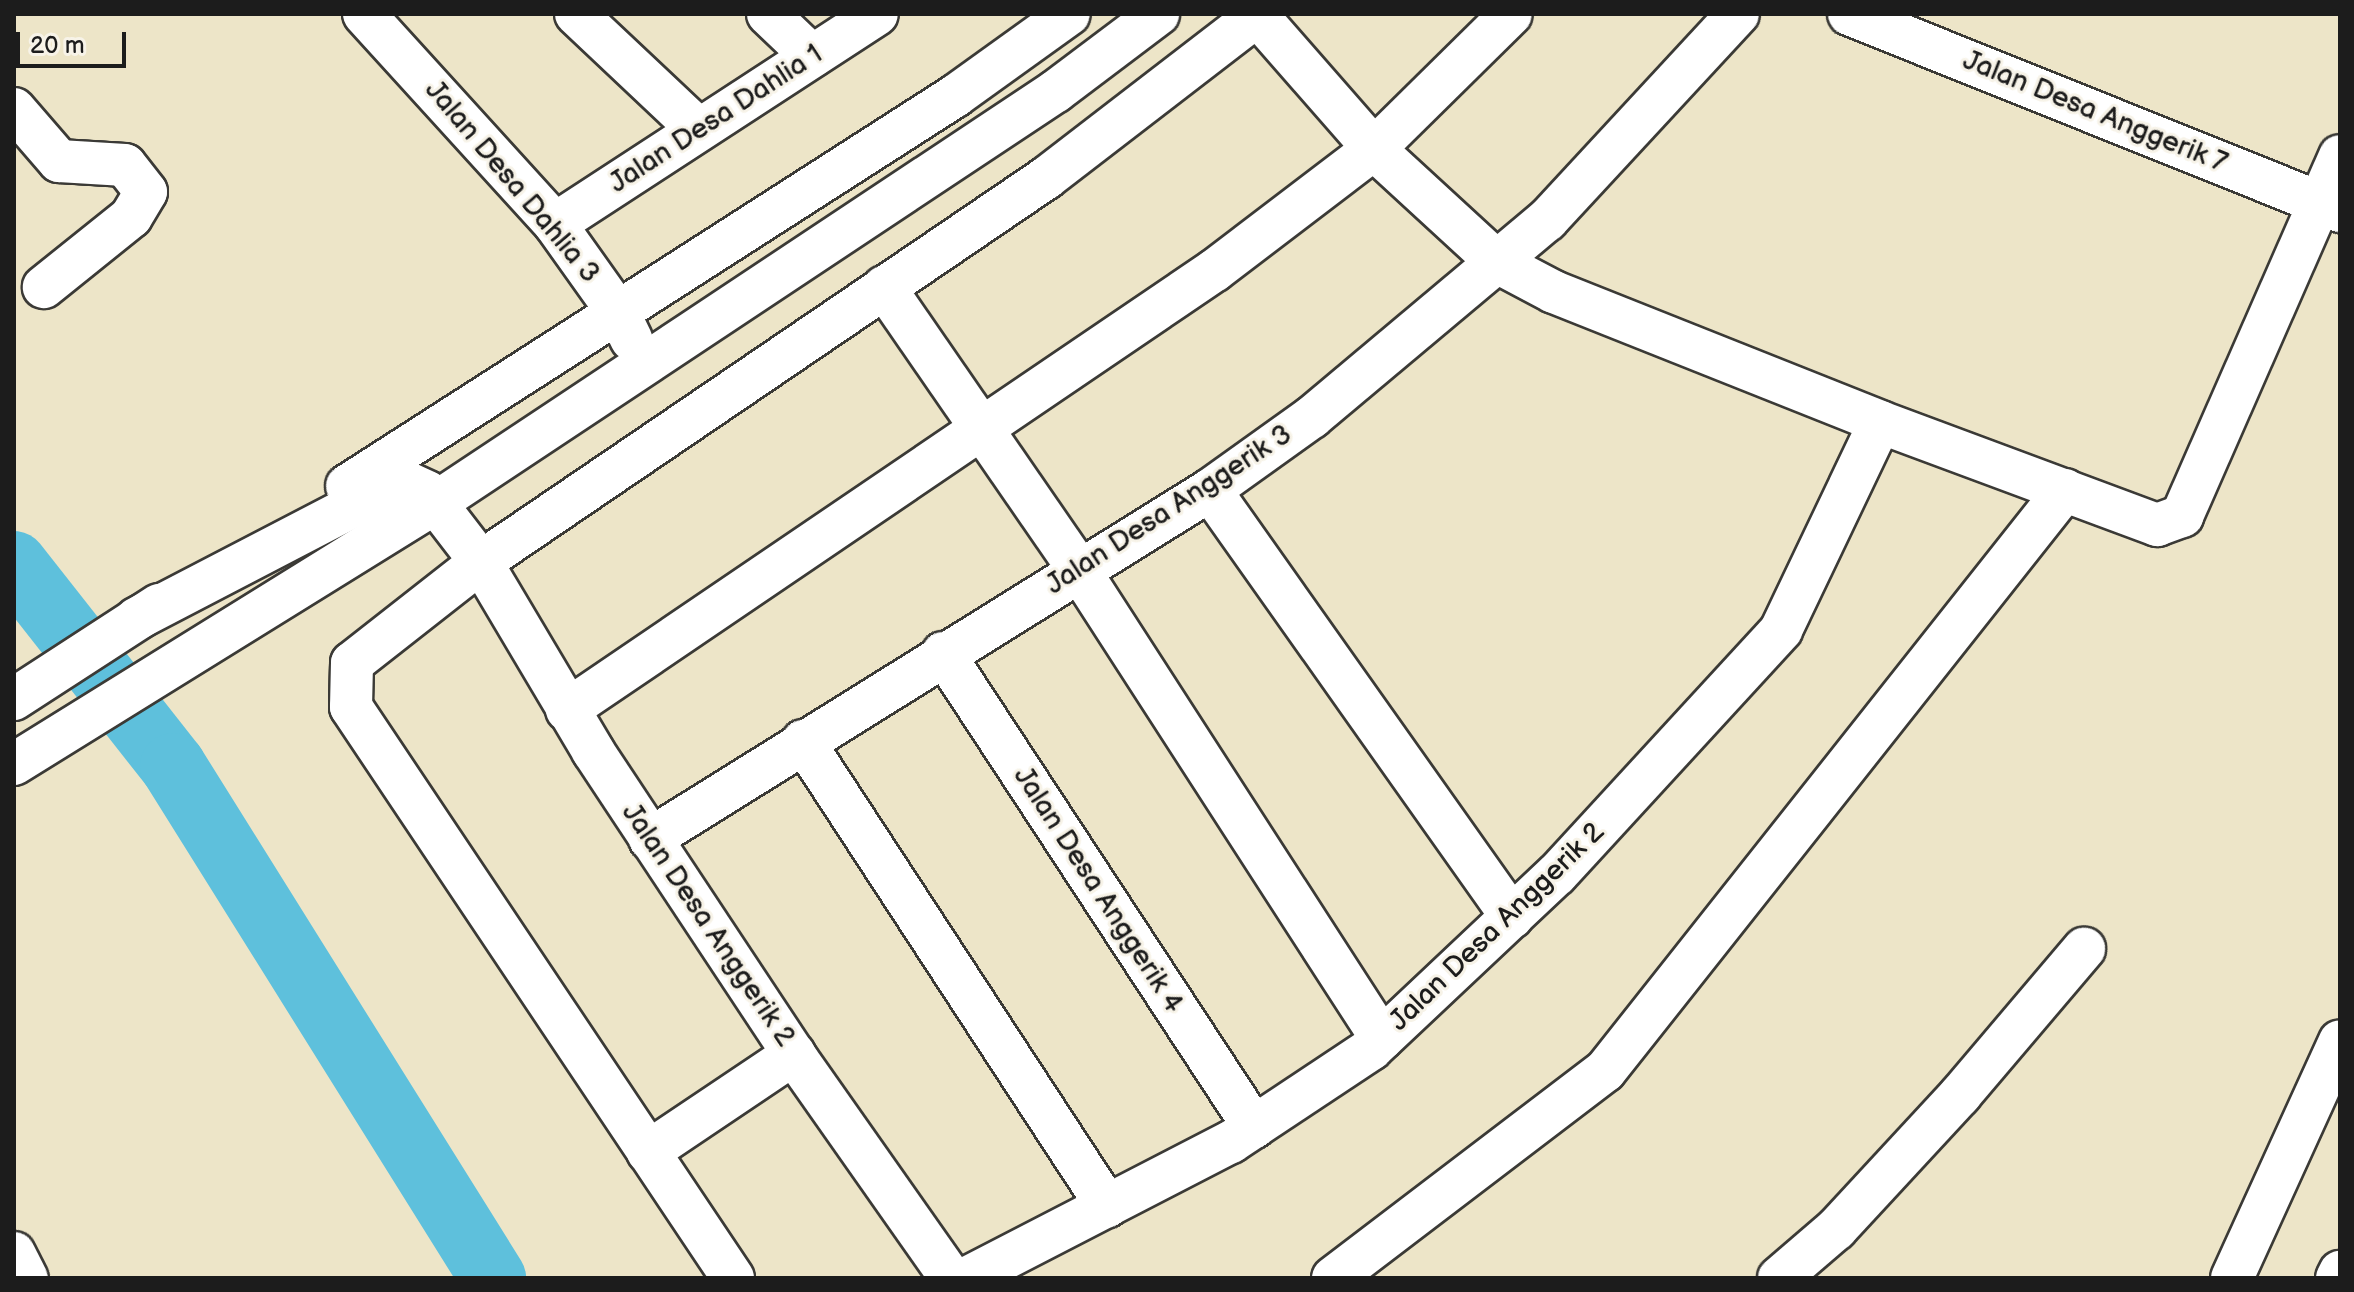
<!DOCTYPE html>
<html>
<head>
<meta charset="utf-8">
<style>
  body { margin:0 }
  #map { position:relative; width:2354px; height:1292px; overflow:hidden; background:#ede5c8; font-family:"Balsamiq Sans",sans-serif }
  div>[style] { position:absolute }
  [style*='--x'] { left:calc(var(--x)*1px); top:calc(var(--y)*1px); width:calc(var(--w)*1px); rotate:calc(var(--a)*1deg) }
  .river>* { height:66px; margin:-33px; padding:0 33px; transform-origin:33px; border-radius:33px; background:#5ec0dc }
  .roads { filter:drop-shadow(2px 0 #3b3a36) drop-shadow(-2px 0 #3b3a36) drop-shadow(0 2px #3b3a36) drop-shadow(0 -2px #3b3a36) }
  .minor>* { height:42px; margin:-21px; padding:0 21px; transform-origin:21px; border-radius:21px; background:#fff }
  span { translate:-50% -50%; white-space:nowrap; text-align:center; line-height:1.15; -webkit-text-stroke:6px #f7f3e8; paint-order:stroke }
  .street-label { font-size:28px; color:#1c1c1c }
  .frame { position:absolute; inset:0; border:16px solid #1c1c1c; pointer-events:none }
  .scale { position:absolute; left:16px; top:32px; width:110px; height:36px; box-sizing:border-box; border:4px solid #1c1c1c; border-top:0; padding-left:10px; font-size:24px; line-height:28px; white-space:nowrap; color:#1c1c1c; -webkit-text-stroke:6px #f7f3e8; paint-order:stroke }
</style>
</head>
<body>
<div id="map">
  <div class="river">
    <div style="--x:14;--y:564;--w:257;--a:51.8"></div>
    <div style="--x:173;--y:766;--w:604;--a:57.99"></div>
  </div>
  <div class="roads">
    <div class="minor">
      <div style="--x:364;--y:14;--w:284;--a:47.7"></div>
      <div style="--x:555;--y:224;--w:110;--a:54.6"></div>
      <div style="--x:619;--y:314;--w:28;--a:64"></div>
      <div style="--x:576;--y:14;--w:166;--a:43.3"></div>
      <div style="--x:768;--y:14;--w:61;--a:43.7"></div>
      <div style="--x:1256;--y:14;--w:179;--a:48.8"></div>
      <div style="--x:1374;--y:149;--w:167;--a:42.6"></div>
      <div style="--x:1497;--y:262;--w:64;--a:27.8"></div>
      <div style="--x:1554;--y:292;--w:351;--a:21.7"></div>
      <div style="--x:1880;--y:422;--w:296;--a:20.4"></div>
      <div style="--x:2157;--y:525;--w:27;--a:-20"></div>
      <div style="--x:2182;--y:516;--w:393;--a:-66.3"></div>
      <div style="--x:1849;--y:14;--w:529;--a:21.86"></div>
      <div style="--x:14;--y:109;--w:69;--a:49.1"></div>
      <div style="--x:59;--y:161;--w:66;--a:3.5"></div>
      <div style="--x:125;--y:165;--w:34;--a:52"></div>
      <div style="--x:146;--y:192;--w:29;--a:121"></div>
      <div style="--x:131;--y:217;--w:112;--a:141.2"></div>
      <div style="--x:555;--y:224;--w:384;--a:-33.1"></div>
      <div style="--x:884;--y:287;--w:344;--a:55.4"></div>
      <div style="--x:1079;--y:570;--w:558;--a:57.14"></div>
      <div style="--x:347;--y:486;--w:722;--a:-32.68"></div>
      <div style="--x:955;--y:96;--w:140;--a:-35.7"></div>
      <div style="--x:1210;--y:490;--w:523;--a:54.73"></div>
      <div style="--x:136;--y:619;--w:288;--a:-27.5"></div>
      <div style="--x:391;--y:486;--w:17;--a:-10"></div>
      <div style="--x:408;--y:483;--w:21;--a:25"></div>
      <div style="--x:427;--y:492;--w:88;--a:52.4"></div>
      <div style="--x:481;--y:562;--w:220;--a:59.3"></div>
      <div style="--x:593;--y:751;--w:369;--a:56.5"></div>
      <div style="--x:797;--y:1059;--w:268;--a:54.9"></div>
      <div style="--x:943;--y:653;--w:567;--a:56.73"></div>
      <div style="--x:14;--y:699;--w:173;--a:-33"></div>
      <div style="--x:567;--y:710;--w:783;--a:-34.18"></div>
      <div style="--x:1215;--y:270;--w:200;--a:-37.3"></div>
      <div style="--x:1374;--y:149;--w:192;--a:-44.6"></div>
      <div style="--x:803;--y:741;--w:556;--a:56.82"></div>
      <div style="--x:14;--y:764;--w:498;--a:-31.8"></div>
      <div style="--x:437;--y:502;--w:743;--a:-33.58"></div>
      <div style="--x:1056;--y:91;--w:128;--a:-37"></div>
      <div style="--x:650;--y:839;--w:660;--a:-31.93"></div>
      <div style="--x:1210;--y:490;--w:125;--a:-35.6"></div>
      <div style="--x:1312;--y:417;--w:307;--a:-40"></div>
      <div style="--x:1547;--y:220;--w:281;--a:-47.2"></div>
      <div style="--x:648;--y:1152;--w:176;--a:-33.9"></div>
      <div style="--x:14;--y:1253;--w:28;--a:63"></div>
      <div style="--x:733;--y:1278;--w:687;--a:-123.78"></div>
      <div style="--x:351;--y:707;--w:44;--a:-88.7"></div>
      <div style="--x:352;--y:663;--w:164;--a:-38.1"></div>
      <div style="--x:481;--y:562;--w:683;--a:-34.2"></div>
      <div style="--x:1046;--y:178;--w:269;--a:-37.6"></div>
      <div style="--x:967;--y:1278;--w:297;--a:-27.3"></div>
      <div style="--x:1231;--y:1142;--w:168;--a:-33.6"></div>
      <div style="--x:1371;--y:1049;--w:255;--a:-43.3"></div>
      <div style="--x:1557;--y:874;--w:331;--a:-47.4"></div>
      <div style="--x:1781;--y:630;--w:230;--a:-64.5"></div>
      <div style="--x:1333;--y:1278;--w:342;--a:-37.3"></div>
      <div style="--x:1605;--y:1071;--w:741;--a:-51.63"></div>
      <div style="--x:1779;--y:1278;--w:75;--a:-40.7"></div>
      <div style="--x:1836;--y:1229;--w:183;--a:-47.2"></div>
      <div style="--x:1960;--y:1095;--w:192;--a:-49.7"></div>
      <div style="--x:2232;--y:1278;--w:260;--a:-65.5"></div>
      <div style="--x:2337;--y:1278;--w:7;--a:-63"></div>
    </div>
  </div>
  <div class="street-label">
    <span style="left:2095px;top:112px;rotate:22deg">Jalan Desa Anggerik 7</span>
    <span style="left:716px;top:119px;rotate:-33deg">Jalan Desa Dahlia 1</span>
    <span style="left:512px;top:182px;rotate:50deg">Jalan Desa Dahlia 3</span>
    <span style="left:1169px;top:510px;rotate:-33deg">Jalan Desa Anggerik 3</span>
    <span style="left:1098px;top:890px;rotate:57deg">Jalan Desa Anggerik 4</span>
    <span style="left:708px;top:925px;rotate:56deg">Jalan Desa Anggerik 2</span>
    <span style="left:1497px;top:927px;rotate:-44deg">Jalan Desa Anggerik 2</span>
  </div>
  <div class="frame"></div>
  <div class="scale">20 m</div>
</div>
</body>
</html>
